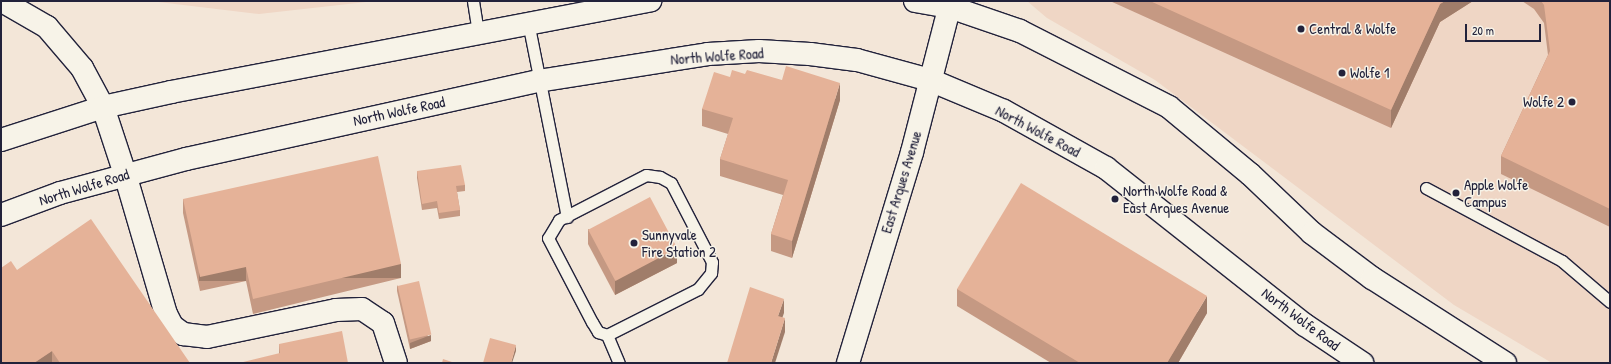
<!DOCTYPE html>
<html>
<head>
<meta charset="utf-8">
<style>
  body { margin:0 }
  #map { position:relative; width:1611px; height:364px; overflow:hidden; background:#f3e6d8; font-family:"Patrick Hand",sans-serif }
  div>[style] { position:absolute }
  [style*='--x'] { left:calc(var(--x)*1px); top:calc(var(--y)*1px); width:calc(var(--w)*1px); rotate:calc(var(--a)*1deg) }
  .built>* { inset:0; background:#efd6c5 }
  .roads { filter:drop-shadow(1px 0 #22223b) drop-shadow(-1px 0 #22223b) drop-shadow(0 1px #22223b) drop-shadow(0 -1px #22223b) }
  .service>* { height:11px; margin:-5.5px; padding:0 5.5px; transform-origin:5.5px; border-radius:5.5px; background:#f7f3e8 }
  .minor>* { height:22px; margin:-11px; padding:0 11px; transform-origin:11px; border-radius:11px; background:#f7f3e8 }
  .tertiary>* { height:22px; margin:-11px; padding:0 11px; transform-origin:11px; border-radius:11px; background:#f7f3e8 }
  .secondary>* { height:22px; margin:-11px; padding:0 11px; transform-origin:11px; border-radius:11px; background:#f7f3e8 }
  .primary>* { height:22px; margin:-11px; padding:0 11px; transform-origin:11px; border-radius:11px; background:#f7f3e8 }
  .wall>* { inset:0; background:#c59983 }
  .shaded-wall>* { inset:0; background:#a07d6a; transform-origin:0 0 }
  .building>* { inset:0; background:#e5b298; transform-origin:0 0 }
  .dots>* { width:11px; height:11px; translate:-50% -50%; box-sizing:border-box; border:2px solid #f7f3e8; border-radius:50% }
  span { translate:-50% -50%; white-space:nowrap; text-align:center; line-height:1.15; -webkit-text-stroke:3px #f7f3e8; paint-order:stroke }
  .poi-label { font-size:15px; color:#22223b }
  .left { translate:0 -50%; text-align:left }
  .right { translate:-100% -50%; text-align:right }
  .street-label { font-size:15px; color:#22223b }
  .frame { position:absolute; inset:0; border:2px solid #22223b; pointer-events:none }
  .scale { position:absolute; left:1465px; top:24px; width:76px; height:18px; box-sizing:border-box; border:2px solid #22223b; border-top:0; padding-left:5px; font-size:12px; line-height:14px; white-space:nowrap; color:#22223b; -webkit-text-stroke:3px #f7f3e8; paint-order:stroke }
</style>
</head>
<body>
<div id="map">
  <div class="built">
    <div style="clip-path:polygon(150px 1px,375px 1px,259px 14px)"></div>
    <div style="clip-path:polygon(1027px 1px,1610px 1px,1610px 363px,1552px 363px,1454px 305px,1155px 80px,1047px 18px)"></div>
  </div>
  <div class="roads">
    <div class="service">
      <div style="--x:473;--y:1;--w:30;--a:81"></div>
      <div style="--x:528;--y:22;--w:199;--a:78.7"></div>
      <div style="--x:1426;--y:188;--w:154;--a:28.2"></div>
      <div style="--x:1562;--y:261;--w:63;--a:40.5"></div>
      <div style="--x:607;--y:335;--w:102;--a:-26.8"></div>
      <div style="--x:698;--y:289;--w:21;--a:-51"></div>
      <div style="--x:711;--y:273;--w:11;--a:-85"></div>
      <div style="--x:712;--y:262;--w:89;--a:-117.4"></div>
      <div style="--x:671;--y:183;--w:13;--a:-151"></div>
      <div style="--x:660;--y:177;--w:14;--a:-172"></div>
      <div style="--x:646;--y:175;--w:98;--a:152.7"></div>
      <div style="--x:559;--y:220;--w:21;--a:121"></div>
      <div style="--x:548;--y:238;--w:95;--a:62.4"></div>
      <div style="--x:592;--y:322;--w:12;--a:59"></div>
      <div style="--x:598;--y:332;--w:9;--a:18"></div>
      <div style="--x:607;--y:335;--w:30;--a:67"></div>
    </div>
    <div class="minor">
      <div style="--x:125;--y:174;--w:146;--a:73.7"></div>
      <div style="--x:166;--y:314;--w:13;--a:63"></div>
      <div style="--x:172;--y:326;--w:14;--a:36"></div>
      <div style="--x:183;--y:334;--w:24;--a:7"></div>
      <div style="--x:207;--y:337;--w:132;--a:-11.8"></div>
      <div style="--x:336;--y:310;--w:26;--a:-2"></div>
      <div style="--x:362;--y:309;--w:25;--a:34"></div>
      <div style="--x:383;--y:323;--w:42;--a:72"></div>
    </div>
    <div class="tertiary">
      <div style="--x:2;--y:1;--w:52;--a:30"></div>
      <div style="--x:47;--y:27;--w:54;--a:49.5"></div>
      <div style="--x:82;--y:68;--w:44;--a:61.7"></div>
      <div style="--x:103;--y:107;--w:71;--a:71.8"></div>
    </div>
    <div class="secondary">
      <div style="--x:915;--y:1;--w:36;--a:10"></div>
      <div style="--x:950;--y:7;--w:74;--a:18.9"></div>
      <div style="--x:1020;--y:31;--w:167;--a:27"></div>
      <div style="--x:1169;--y:107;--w:105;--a:39.6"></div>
      <div style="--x:1250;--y:174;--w:86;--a:43.6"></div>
      <div style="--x:1312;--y:233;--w:75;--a:36.9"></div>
      <div style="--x:1372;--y:278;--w:158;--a:32.6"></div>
      <div style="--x:1;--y:140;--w:107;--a:-17.9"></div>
      <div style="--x:103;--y:107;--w:70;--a:-12.4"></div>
      <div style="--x:171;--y:92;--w:488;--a:-10.8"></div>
      <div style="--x:1;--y:215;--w:63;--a:-20.4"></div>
      <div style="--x:60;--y:193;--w:131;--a:-15.1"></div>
      <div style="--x:186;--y:159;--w:361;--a:-12.5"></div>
      <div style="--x:538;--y:81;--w:172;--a:-9"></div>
      <div style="--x:708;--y:54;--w:51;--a:-3.4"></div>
      <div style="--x:759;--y:51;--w:51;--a:3.4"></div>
      <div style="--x:810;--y:54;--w:47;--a:7.3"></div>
      <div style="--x:857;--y:60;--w:76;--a:15.3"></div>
      <div style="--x:930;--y:80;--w:80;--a:22.7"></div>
      <div style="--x:1004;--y:111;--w:117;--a:29.2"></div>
      <div style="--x:1106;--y:168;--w:253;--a:38.3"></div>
      <div style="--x:1305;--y:325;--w:69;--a:33.7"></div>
    </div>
    <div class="primary">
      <div style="--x:848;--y:363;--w:220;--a:-73.1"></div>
      <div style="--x:912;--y:152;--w:156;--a:-75.5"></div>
    </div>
  </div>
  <div class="wall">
    <div style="clip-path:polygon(1110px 1px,1473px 1px,1440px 22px,1391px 128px)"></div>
    <div style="clip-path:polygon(1522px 1px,1610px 1px,1610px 227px,1501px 174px,1501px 156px,1548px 55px,1544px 23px,1534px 9px)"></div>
    <div style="clip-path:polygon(730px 77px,840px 100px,792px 258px,771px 251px,771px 234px,783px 195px,720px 176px,720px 159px,728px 134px,702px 126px,702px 109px)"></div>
    <div style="clip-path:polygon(417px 171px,465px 185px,465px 191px,457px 192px,460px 210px,460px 216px,439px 219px,437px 208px,422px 210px,417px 178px)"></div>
    <div style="clip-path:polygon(183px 199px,401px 278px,253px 314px,246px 281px,200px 291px,183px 213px)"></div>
    <div style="clip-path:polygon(588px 229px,677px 263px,615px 295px,588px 244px)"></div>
    <div style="clip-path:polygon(17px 270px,190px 363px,1px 363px)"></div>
    <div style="clip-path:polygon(397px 285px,431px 341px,410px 349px,397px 291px)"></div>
    <div style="clip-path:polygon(957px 289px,1207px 313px,1178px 363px,1051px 363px,957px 306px)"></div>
    <div style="clip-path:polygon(279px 344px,348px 363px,279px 354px)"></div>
  </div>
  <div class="shaded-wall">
    <div style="clip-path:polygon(1445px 1px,1473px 1px,1440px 22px,1391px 128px,1391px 110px,1440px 4px)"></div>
    <div style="clip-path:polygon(840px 83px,840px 100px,792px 258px,792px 241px)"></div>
    <div style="clip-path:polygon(677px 248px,677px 263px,615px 295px,615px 280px)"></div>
    <div style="left:401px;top:264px;width:14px;height:152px;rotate:90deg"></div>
    <div style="left:246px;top:267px;width:14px;height:47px;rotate:90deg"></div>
    <div style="clip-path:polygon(1207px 296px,1207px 313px,1178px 363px,1167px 363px)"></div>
    <div style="clip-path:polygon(784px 299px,784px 313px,778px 330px,778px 316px)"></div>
    <div style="clip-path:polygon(785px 318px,785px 332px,775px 363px,771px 363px)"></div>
    <div style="clip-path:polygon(431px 335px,431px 341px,410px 349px,410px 343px)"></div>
    <div style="clip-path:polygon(516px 345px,516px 351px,512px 363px,511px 363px)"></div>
    <div style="clip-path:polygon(52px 351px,52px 363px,34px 363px)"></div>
  </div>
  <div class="building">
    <div style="clip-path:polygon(1150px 1px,1445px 1px,1440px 4px,1391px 110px)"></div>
    <div style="clip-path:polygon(1541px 1px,1610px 1px,1610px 209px,1501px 156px,1550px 51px,1544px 5px)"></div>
    <div style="clip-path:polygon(786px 66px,840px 83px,792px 241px,771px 234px,788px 180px,720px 159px,733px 118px,702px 109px,714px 72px,730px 77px,732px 70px,745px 74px,747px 70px,782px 80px)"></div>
    <div style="clip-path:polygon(378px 156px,401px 264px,253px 299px,246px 267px,200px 277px,183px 199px)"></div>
    <div style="clip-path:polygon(461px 165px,465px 185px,456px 186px,460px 210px,439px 213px,437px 201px,422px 204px,417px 171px)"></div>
    <div style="clip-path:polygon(1021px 183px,1207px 296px,1167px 363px,1080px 363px,957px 289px)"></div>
    <div style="left:650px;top:197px;width:58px;height:70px;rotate:62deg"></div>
    <div style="clip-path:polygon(91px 219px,190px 363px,60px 363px,52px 351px,34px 363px,1px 363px,1px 268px,11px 261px,17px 270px)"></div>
    <div style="left:419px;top:281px;width:55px;height:22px;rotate:77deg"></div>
    <div style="clip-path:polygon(750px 287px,784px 299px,778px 316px,785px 318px,771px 363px,727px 363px)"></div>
    <div style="clip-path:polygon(342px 331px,348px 363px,239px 363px,280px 353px,279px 344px)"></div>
    <div style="clip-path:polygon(490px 338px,516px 345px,511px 363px,483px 363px)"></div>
    <div style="clip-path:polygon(443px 359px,455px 363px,442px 363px)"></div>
  </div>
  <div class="dots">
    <div style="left:1301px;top:29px;background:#22223b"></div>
    <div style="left:1342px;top:73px;background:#22223b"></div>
    <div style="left:1572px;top:102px;background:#22223b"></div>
    <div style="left:1456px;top:193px;background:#22223b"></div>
    <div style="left:1115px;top:199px;background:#22223b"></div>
    <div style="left:634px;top:243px;background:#22223b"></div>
  </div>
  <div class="poi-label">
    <span class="left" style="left:1309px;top:29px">Central &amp; Wolfe</span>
    <span class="left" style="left:1350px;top:73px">Wolfe 1</span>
    <span class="right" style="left:1564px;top:102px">Wolfe 2</span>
    <span class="left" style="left:1464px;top:193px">Apple Wolfe<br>Campus</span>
    <span class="left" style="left:1123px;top:199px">North Wolfe Road &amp;<br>East Arques Avenue</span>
    <span class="left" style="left:642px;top:243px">Sunnyvale<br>Fire Station 2</span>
  </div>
  <div class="street-label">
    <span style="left:717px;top:56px;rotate:-4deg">North Wolfe Road</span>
    <span style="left:399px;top:111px;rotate:-12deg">North Wolfe Road</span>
    <span style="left:1038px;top:131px;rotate:28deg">North Wolfe Road</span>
    <span style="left:901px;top:182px;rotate:-73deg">East Arques Avenue</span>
    <span style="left:84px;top:187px;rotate:-17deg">North Wolfe Road</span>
    <span style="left:1301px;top:319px;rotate:37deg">North Wolfe Road</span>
  </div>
  <div class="frame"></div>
  <div class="scale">20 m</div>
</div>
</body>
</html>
